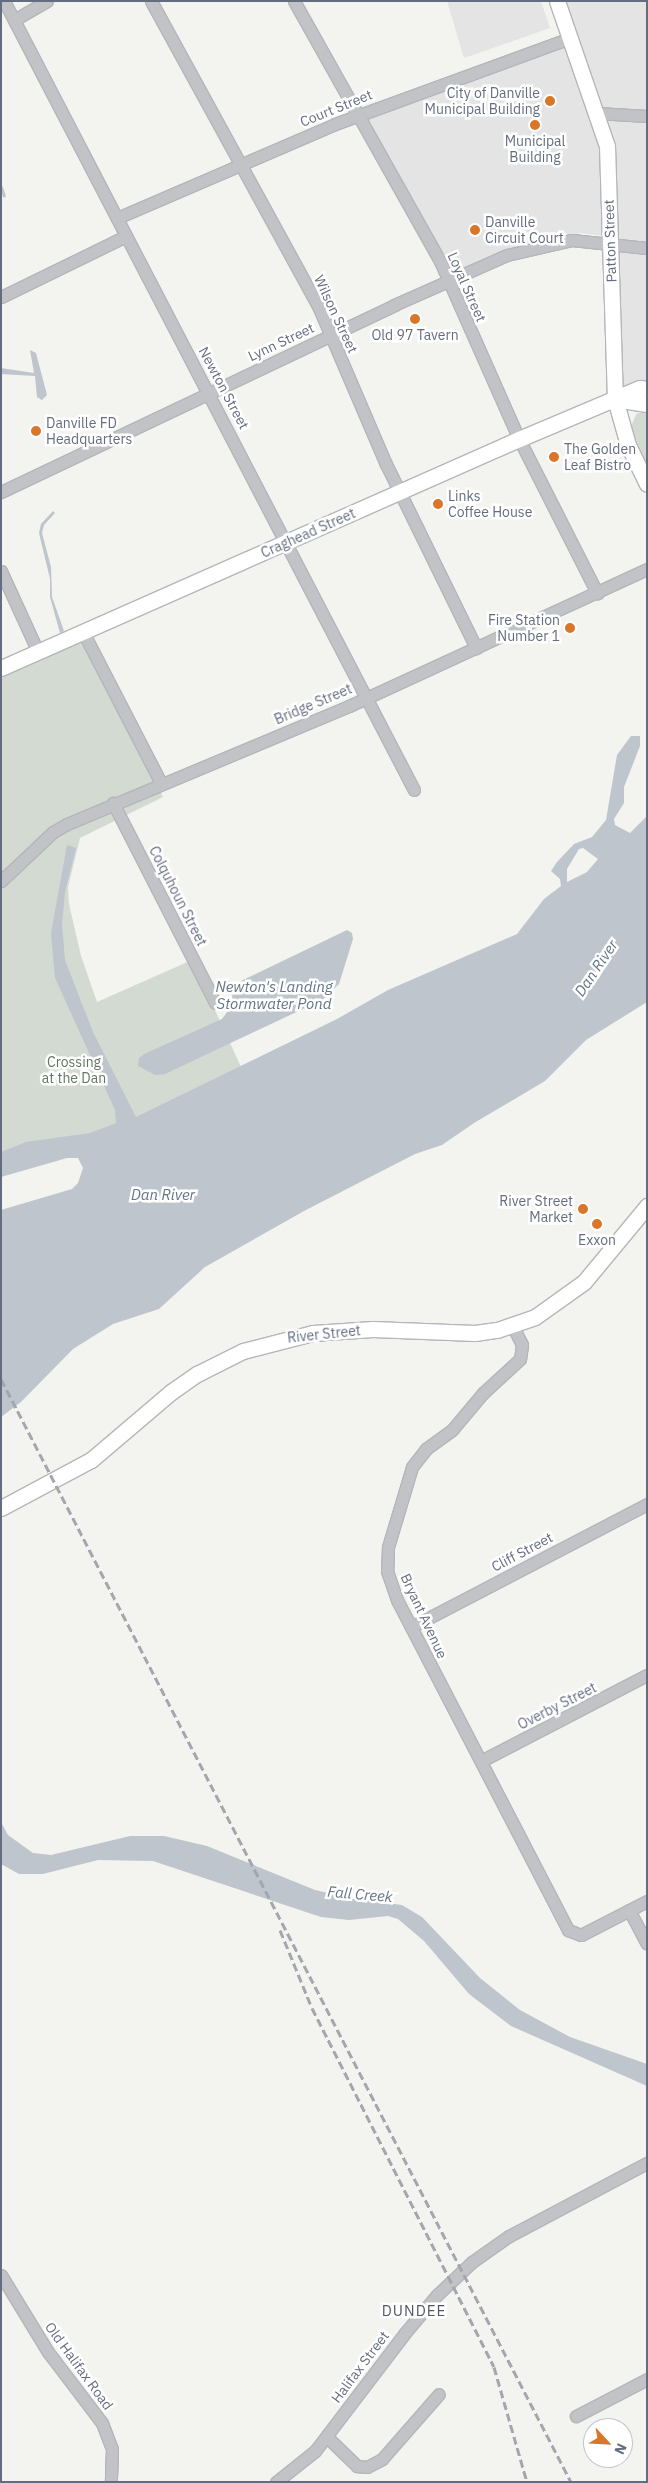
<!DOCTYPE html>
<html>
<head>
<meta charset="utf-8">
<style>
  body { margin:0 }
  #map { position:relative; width:648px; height:2483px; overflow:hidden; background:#f3f3ef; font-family:"IBM Plex Sans",sans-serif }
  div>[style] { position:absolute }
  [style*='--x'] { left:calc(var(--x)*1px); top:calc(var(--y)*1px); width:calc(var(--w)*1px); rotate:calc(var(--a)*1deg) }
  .built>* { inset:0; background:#e3e4e3 }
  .green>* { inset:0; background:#d3dad1 }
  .water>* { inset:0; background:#bec5cc }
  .stream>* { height:3px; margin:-1.5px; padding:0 1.5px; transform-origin:1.5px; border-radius:1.5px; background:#bec5cc }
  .roads { filter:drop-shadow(1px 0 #b4b6ba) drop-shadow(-1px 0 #b4b6ba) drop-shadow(0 1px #b4b6ba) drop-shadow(0 -1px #b4b6ba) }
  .minor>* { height:11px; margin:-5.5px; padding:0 5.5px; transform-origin:5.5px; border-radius:5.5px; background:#c1c3c7 }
  .major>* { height:15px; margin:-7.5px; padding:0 7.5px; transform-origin:7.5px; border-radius:7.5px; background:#fff }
  .rail>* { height:3px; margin-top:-1.5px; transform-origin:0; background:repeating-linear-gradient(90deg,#a3a6ad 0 8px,transparent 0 12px) }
  .dots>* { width:14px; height:14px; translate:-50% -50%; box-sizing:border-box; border:2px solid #fff; border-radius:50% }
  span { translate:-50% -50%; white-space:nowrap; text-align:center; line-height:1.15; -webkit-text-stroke:5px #fff; paint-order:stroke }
  .poi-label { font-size:14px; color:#646d7f }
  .right { translate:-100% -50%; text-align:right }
  .left { translate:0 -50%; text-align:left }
  .street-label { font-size:14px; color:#646d7f }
  .park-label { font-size:14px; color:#627762 }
  .water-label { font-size:15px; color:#647484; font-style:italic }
  .neighbourhood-label { font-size:15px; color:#515865; letter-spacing:1px }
  .frame { position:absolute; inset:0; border:2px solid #646d7f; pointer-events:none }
  .north { position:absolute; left:583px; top:2418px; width:50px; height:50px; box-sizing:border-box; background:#fff; border:1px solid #c1c5cc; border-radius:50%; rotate:115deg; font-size:14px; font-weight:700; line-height:20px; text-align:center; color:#646d7f }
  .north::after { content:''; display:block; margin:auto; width:18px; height:22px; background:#da7629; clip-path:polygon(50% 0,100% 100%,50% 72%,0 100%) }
</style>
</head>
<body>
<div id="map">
  <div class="built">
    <div style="clip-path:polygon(447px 1px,541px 1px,550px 28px,464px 58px)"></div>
    <div style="clip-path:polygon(556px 1px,647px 1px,647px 248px,610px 243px,607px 148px)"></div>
    <div style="clip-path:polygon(566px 47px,599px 146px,603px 236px,580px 233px,550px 238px,451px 274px,364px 119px)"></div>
    <div style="clip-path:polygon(615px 250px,647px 252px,647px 392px,620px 393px)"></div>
  </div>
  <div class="green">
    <div style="clip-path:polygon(637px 413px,647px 413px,647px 469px,631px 426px)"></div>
    <div style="clip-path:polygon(82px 640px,163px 797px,80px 838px,68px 887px,69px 904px,81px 956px,97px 1002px,192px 960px,247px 1080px,176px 1115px,1px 1156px,1px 676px)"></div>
  </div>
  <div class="water">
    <div style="clip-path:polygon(30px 350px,36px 353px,47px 395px,42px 400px,37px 397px,35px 376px,1px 374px,1px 368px,34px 373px)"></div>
    <div style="clip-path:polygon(53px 511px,55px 513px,44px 525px,42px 533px,51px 567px,52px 597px,64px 631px,60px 633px,50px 597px,50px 579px,39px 533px,41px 524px)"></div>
    <div style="clip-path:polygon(evenodd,631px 736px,640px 736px,640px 746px,624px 787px,624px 803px,614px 819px,615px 825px,630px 833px,647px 816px,647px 1002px,586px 1040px,545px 1081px,474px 1123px,442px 1145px,415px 1154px,304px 1211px,205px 1267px,159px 1309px,113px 1324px,73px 1349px,21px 1402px,1px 1417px,1px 1210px,72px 1189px,78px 1183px,83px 1168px,78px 1158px,67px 1158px,1px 1177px,1px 1152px,26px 1142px,90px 1133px,116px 1123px,115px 1110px,55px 978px,51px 933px,67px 845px,76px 848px,65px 892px,62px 924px,65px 960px,93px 1032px,136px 1117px,337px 1019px,388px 990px,517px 934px,544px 899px,561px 886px,560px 879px,551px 871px,557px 862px,574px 844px,592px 837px,606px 820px,617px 755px,631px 736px,583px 848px,598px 859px,587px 872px,567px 882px,567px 869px,579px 849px,583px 848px)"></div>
    <div style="clip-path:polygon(347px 930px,352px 933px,353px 939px,339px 984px,322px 1000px,165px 1074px,155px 1075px,138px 1066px,139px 1058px,144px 1054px,222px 1019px,230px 1008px,233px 992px,239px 982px)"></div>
    <div style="clip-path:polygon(1px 1822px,8px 1835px,33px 1853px,51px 1855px,130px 1836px,164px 1836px,207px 1846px,315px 1890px,353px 1899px,402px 1905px,422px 1917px,480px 1978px,520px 2010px,570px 2037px,647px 2064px,647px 2086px,511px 2026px,469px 1994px,424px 1941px,398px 1919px,388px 1916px,349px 1920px,321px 1917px,153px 1861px,98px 1860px,43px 1874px,19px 1874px,1px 1864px)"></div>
  </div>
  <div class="stream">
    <div style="--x:1;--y:187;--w:9;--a:72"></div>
  </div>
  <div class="roads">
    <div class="minor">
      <div style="--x:4;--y:1;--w:889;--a:62.54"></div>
      <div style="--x:151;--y:1;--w:350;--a:61.3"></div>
      <div style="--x:319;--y:308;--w:170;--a:66.8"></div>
      <div style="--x:386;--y:464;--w:205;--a:63.9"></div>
      <div style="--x:294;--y:1;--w:298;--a:60.7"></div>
      <div style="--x:440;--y:261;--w:195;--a:66.1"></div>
      <div style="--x:519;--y:439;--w:173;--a:63.1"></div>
      <div style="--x:14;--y:20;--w:38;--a:-30"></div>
      <div style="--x:597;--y:113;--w:50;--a:3.4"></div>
      <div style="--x:117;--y:218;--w:237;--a:-23.3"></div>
      <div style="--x:335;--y:124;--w:250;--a:-20.1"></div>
      <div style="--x:1;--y:297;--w:139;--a:-26"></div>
      <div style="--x:1;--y:492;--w:435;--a:-25.4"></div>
      <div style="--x:394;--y:305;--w:124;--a:-23.9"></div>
      <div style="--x:507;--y:255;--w:67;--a:-13"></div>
      <div style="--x:572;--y:240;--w:75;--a:6.1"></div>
      <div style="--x:1;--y:571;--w:89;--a:65.4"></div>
      <div style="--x:83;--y:632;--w:170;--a:62.7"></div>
      <div style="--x:113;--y:803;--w:224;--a:62.9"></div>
      <div style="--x:1;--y:881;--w:71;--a:-43.3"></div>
      <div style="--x:53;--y:832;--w:16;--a:-30"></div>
      <div style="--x:67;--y:824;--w:306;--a:-22.7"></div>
      <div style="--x:349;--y:706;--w:328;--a:-24.7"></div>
      <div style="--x:512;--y:1325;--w:22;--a:63"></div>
      <div style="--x:522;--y:1345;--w:14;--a:98"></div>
      <div style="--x:520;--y:1359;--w:50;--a:137.4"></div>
      <div style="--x:483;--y:1393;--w:48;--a:130"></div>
      <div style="--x:452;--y:1430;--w:32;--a:144"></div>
      <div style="--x:426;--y:1449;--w:23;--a:128"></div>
      <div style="--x:412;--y:1467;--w:84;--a:106.7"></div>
      <div style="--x:388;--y:1547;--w:24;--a:92"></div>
      <div style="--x:387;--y:1571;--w:31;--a:71"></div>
      <div style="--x:397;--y:1600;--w:372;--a:62.6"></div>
      <div style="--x:568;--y:1930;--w:14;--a:21"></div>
      <div style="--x:581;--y:1935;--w:74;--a:-27.3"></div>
      <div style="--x:411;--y:1627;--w:266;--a:-27.5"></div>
      <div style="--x:481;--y:1761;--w:187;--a:-27.4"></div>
      <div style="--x:629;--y:1910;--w:38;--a:62"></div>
      <div style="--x:1;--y:2275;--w:90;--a:58.6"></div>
      <div style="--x:48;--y:2352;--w:89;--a:52.7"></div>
      <div style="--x:102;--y:2423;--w:28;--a:69"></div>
      <div style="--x:112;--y:2449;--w:33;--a:92"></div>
      <div style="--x:576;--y:2416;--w:80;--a:-27.5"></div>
      <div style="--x:327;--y:2437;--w:42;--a:44"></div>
      <div style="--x:357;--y:2466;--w:10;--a:6"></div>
      <div style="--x:367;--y:2467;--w:17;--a:-28"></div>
      <div style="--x:382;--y:2459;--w:86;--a:-48.8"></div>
      <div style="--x:276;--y:2482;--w:50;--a:-38.5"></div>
      <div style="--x:315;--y:2451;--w:147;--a:-52.7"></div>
      <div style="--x:404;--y:2334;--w:51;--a:-49.8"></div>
      <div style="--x:437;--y:2295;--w:48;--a:-43.3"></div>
      <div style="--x:472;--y:2262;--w:45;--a:-35.1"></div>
      <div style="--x:509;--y:2236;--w:156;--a:-27.9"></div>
    </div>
    <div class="major">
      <div style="--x:557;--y:1;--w:153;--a:71"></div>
      <div style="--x:607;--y:146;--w:253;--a:88.2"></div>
      <div style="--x:615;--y:399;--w:48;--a:74.2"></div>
      <div style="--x:628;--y:445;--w:43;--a:64"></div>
      <div style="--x:615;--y:399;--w:32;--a:9"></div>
      <div style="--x:1;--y:668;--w:566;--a:-23.85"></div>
      <div style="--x:519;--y:439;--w:131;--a:-22.9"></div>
      <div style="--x:640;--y:388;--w:7;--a:8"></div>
      <div style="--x:1;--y:1508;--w:102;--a:-28.1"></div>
      <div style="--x:91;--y:1460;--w:105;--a:-40.4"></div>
      <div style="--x:171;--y:1392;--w:32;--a:-35"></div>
      <div style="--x:197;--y:1374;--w:51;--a:-26.6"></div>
      <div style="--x:243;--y:1351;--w:72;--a:-14.4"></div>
      <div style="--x:313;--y:1333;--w:60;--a:-3.8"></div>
      <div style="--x:373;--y:1329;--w:102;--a:2.2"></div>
      <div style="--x:475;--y:1333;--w:22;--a:-8"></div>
      <div style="--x:497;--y:1330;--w:40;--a:-18.9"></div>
      <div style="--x:535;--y:1317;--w:60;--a:-35.5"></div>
      <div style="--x:584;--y:1282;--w:99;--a:-50.3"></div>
    </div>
  </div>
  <div class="rail">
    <div style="--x:1;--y:1379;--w:1242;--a:62.67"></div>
    <div style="--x:280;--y:1930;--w:84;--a:67.7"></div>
    <div style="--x:312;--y:2008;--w:402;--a:63.1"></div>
    <div style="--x:494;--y:2367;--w:120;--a:74"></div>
  </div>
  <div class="dots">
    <div style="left:550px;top:101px;background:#da7629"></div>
    <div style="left:535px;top:125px;background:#da7629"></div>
    <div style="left:475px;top:230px;background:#da7629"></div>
    <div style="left:415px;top:319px;background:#da7629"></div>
    <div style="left:36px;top:431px;background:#da7629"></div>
    <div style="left:554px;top:457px;background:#da7629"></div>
    <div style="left:438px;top:504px;background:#da7629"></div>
    <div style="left:570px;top:628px;background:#da7629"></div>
    <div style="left:583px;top:1209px;background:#da7629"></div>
    <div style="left:597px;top:1224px;background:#da7629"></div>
  </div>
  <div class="poi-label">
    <span class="right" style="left:540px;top:101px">City of Danville<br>Municipal Building</span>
    <span style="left:535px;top:149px">Municipal<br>Building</span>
    <span class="left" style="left:485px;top:230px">Danville<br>Circuit Court</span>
    <span style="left:415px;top:335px">Old 97 Tavern</span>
    <span class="left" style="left:46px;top:431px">Danville FD<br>Headquarters</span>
    <span class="left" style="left:564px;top:457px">The Golden<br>Leaf Bistro</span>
    <span class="left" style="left:448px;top:504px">Links<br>Coffee House</span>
    <span class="right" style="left:560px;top:628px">Fire Station<br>Number 1</span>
    <span class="right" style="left:573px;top:1209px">River Street<br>Market</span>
    <span style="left:597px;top:1240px">Exxon</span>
  </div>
  <div class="street-label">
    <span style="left:336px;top:108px;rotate:-22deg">Court Street</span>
    <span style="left:610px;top:241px;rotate:-92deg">Patton Street</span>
    <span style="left:467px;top:287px;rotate:66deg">Loyal Street</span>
    <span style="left:336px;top:314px;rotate:65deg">Wilson Street</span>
    <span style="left:281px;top:342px;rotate:-25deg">Lynn Street</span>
    <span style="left:224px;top:388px;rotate:62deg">Newton Street</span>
    <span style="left:308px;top:533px;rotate:-24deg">Craghead Street</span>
    <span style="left:313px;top:704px;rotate:-23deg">Bridge Street</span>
    <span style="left:178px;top:896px;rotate:63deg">Colquhoun Street</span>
    <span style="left:324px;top:1334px;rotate:-6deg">River Street</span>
    <span style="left:522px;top:1552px;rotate:-28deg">Cliff Street</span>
    <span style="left:424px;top:1616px;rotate:65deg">Bryant Avenue</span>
    <span style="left:557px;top:1706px;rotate:-27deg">Overby Street</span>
    <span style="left:79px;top:2366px;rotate:54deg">Old Halifax Road</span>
    <span style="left:360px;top:2367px;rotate:-53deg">Halifax Street</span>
  </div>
  <div class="park-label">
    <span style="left:74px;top:1070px">Crossing<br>at the Dan</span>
  </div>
  <div class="water-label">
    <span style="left:596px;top:968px;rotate:-56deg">Dan River</span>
    <span style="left:274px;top:995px">Newton's Landing<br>Stormwater Pond</span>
    <span style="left:163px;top:1195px">Dan River</span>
    <span style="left:360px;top:1894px;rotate:5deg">Fall Creek</span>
  </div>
  <div class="neighbourhood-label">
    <span style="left:414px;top:2311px">DUNDEE</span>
  </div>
  <div class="frame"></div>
  <div class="north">N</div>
</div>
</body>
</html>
